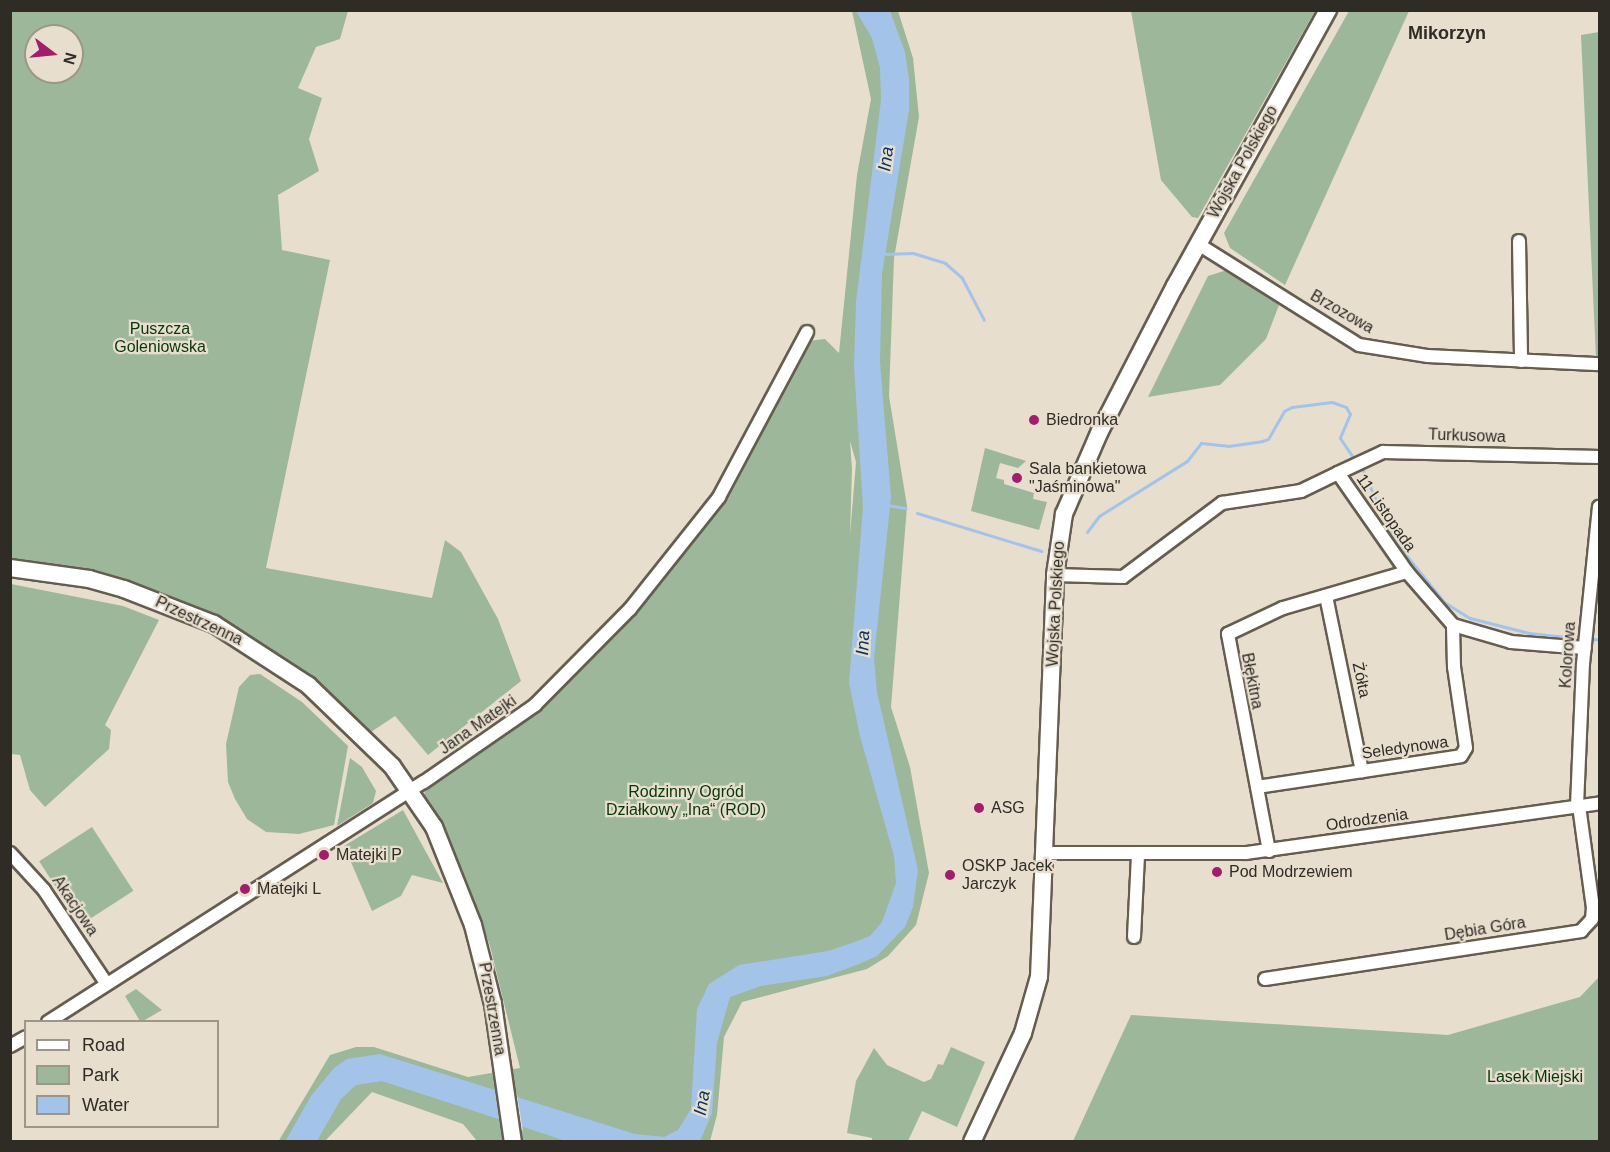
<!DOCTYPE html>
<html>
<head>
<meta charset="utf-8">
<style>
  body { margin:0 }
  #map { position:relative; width:1610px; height:1152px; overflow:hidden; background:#e7dece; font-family:Arial,sans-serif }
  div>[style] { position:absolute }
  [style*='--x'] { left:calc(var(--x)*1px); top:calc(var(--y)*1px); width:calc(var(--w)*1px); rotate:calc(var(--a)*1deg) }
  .green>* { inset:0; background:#9db79a; transform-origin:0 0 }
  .water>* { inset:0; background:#a3c4e8 }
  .pier>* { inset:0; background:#e7dece }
  .stream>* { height:3px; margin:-1.5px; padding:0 1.5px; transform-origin:1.5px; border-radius:1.5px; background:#a3c4e8 }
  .roads { filter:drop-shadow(2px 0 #655d4f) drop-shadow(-2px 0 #655d4f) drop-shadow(0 2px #655d4f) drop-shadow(0 -2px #655d4f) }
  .street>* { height:12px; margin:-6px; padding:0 6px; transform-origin:6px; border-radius:6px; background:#fff }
  .secondary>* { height:16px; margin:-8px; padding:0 8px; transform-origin:8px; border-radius:8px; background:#fff }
  .dots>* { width:16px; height:16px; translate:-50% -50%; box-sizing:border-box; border:3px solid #e7dece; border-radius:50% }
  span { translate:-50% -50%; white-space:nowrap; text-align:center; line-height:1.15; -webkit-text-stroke:4.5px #e7dece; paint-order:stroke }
  .street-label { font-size:16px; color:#2f2b25 }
  .park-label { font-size:16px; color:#053806 }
  .poi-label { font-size:16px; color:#2f2b25 }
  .left { translate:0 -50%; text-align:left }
  .neighbourhood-label { font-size:18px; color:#2f2b25; font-weight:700 }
  .water-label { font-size:18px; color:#053663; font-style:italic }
  .frame { position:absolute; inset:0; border:12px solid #2f2b25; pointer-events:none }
  .legend { position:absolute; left:24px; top:1020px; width:195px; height:108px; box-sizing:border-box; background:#e7dece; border:2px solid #9d968a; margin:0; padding:8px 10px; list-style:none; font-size:18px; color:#2f2b25 }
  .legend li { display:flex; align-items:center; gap:12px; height:30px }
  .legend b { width:30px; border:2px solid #9d968a }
  .north { position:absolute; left:24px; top:24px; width:60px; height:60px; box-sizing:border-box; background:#e7dece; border:2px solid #9d968a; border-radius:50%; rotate:106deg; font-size:16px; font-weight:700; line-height:24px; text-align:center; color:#2f2b25 }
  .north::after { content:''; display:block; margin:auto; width:21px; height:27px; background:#a21e6c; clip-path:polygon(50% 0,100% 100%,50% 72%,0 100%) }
</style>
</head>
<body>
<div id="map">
  <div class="green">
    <div style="clip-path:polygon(evenodd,11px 11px,348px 11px,340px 39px,316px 47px,298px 88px,322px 98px,309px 139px,319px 171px,278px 195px,282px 250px,330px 260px,266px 568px,432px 598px,445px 540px,461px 552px,498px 619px,521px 681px,428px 755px,395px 716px,371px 732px,270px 649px,206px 613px,141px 586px,66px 567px,11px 561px,11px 11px,36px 36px,72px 36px,72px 72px,36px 72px,36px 36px)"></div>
    <div style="clip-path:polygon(evenodd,852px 11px,898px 11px,913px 58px,919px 117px,894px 258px,889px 396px,907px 506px,891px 707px,910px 767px,929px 873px,916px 925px,888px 956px,867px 969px,742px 1002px,724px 1037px,717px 1115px,710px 1141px,477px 1141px,463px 1124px,372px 1092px,325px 1141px,278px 1142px,330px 1055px,356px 1047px,374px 1047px,468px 1077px,520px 1068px,490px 946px,471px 893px,423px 798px,426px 788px,538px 711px,618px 630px,728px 494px,808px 341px,825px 339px,839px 353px,857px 175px,871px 99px,852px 11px,850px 441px,856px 462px,850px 535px,852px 469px,850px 441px)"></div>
    <div style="clip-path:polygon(1131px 11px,1315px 11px,1198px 218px,1192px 217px,1161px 180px)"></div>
    <div style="clip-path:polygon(1349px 11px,1409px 11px,1285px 285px,1230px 248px,1224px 233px)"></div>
    <div style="clip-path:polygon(1599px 32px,1599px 358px,1596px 358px,1581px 35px)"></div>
    <div style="clip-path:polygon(1227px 270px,1279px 305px,1266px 339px,1220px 385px,1148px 397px,1208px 276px)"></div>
    <div style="clip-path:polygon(985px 448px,1026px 461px,1018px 468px,1000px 463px,996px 478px,1004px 480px,1004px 484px,1034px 493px,1033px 499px,1047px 502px,1039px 530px,971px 511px)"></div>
    <div style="clip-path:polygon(11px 584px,123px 606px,159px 620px,105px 725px,111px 730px,109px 749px,45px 807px,30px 790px,20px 755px,11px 754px)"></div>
    <div style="clip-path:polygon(260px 674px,302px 702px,348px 746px,334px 825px,299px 834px,266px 832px,247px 819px,235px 799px,228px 782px,226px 744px,239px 687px,250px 675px)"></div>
    <div style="clip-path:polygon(350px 758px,362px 767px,376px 791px,373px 803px,337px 826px)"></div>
    <div style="clip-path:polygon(403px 810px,443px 883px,412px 875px,401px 896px,372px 911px,344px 846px)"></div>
    <div style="left:92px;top:827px;width:76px;height:63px;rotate:57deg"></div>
    <div style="clip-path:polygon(1599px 977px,1599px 1141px,1073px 1141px,1131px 1015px,1448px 1035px,1580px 997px)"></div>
    <div style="clip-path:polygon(136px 989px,162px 1010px,143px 1021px,140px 1021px,125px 996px)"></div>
    <div style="clip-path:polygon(951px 1047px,985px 1062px,957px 1127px,922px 1111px,908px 1141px,872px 1141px,872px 1138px,847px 1133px,856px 1081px,874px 1048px,887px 1065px,924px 1082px,931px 1079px,938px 1064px,943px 1065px)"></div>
  </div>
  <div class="water">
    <div style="clip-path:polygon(856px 11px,890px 11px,905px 52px,909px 79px,909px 110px,882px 274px,880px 362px,891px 497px,874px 658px,877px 692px,918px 870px,913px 907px,905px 927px,877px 956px,859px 964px,827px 976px,761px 986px,730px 997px,717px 1043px,712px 1113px,700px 1141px,566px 1141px,382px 1081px,356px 1085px,341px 1099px,317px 1141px,285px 1142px,311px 1096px,334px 1068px,347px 1059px,380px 1054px,635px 1134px,664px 1137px,678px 1130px,691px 1109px,697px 1009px,709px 984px,739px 965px,828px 951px,852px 943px,870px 936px,882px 922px,896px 883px,894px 856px,860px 736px,849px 683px,863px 507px,854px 366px,856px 302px,881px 100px,880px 68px,872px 38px)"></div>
  </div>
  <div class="pier">
    <div style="clip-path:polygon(495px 1088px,517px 1094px,523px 1131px,500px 1124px)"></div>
  </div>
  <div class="stream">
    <div style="--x:883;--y:254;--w:30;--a:-2"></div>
    <div style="--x:913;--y:253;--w:34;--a:17"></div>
    <div style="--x:945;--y:263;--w:23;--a:41"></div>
    <div style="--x:962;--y:278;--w:47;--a:62.4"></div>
    <div style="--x:1361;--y:466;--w:80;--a:66.3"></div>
    <div style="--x:1393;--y:539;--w:81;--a:51"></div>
    <div style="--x:1444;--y:602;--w:31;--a:32"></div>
    <div style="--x:1470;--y:618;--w:61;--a:14.3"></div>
    <div style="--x:1529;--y:633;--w:37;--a:6"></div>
    <div style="--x:887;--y:505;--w:19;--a:9"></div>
    <div style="--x:917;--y:513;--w:130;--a:17"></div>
    <div style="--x:1087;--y:532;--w:20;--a:-53"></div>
    <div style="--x:1099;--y:516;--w:104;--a:-32"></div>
    <div style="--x:1187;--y:461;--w:23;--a:-52"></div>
    <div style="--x:1201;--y:443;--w:27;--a:6"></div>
    <div style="--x:1228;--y:446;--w:34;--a:-8"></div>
    <div style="--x:1262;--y:441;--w:6;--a:-18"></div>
    <div style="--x:1268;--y:439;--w:32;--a:-60"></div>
    <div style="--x:1284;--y:411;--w:9;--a:-27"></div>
    <div style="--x:1292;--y:407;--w:40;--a:-7.1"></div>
    <div style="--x:1332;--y:402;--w:15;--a:20"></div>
    <div style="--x:1346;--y:407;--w:8;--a:60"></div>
    <div style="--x:1350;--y:414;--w:26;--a:113"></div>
    <div style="--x:1340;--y:438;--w:23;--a:56"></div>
    <div style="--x:1594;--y:639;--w:6;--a:9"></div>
  </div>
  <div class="roads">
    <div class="street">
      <div style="--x:1519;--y:241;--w:120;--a:89"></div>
      <div style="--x:1198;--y:244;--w:190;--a:32.1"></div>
      <div style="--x:1359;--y:345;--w:70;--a:9.1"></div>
      <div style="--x:1428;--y:356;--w:172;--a:2.7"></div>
      <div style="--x:1338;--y:473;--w:50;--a:-25"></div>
      <div style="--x:1383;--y:452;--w:217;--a:1.3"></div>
      <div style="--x:1055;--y:575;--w:68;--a:1.7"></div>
      <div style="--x:1123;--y:577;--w:124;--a:-36.8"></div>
      <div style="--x:1222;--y:503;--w:80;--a:-8.6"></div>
      <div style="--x:1301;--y:491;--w:41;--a:-25.9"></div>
      <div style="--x:1338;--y:473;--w:121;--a:55.1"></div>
      <div style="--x:1407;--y:572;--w:70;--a:49"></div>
      <div style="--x:1453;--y:625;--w:60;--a:16.3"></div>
      <div style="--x:1511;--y:642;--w:74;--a:4.6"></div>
      <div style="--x:1326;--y:596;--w:179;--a:78.4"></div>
      <div style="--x:1257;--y:787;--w:206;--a:-8.6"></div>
      <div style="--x:1461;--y:756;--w:9;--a:-58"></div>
      <div style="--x:1466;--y:748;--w:82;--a:-98.4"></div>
      <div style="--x:1454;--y:667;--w:42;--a:-91.4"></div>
      <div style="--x:1577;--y:806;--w:142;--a:-87.6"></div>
      <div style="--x:1583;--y:664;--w:158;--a:-84.2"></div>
      <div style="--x:1269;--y:851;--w:221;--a:-100.7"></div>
      <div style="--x:1228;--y:634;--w:61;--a:-25.3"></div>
      <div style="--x:1283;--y:608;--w:129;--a:-16.2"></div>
      <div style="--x:10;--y:853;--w:50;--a:47.4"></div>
      <div style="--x:44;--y:890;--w:112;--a:56.3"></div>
      <div style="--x:1046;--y:853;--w:200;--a:0"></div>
      <div style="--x:1246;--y:853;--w:358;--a:-8"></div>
      <div style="--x:1134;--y:937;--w:82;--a:-87.2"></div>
      <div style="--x:1265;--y:979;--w:320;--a:-8.6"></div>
      <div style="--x:1581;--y:931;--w:16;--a:-47"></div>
      <div style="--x:1592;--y:919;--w:11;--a:-85"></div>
      <div style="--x:1593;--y:908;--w:103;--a:-97.8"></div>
      <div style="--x:48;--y:1022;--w:446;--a:-32.6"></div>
      <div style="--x:424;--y:782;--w:135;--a:-34.7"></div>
      <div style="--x:535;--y:705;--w:135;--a:-45.3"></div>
      <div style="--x:630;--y:609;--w:143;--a:-51.5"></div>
      <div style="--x:719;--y:497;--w:187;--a:-61.9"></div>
      <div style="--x:10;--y:1046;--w:18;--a:-29"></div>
    </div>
    <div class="secondary">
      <div style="--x:10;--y:568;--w:80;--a:7.9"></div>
      <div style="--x:89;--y:579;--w:36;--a:16"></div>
      <div style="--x:124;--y:589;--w:97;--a:21.3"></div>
      <div style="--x:214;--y:624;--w:112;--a:33"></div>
      <div style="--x:308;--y:685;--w:117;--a:44"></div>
      <div style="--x:392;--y:766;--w:74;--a:55.5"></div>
      <div style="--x:434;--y:827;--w:105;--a:68.3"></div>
      <div style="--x:473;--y:925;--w:81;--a:75.8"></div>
      <div style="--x:493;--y:1004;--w:139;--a:81.8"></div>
      <div style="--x:972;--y:1142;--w:120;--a:-64.9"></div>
      <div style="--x:1023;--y:1033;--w:58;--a:-74.1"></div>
      <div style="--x:1039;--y:977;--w:402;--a:-87.7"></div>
      <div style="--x:1055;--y:575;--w:62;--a:-81.6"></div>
      <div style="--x:1064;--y:514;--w:90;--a:-66.6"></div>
      <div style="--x:1100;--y:431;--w:163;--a:-62.7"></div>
      <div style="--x:1175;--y:286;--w:316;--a:-61"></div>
    </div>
  </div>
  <div class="dots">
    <div style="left:1034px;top:420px;background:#a21e6c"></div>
    <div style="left:1017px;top:478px;background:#a21e6c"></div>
    <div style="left:979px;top:808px;background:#a21e6c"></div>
    <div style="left:324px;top:855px;background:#a21e6c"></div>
    <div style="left:1217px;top:872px;background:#a21e6c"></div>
    <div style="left:950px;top:875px;background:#a21e6c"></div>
    <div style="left:245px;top:889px;background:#a21e6c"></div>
  </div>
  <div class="street-label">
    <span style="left:1243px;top:162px;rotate:-61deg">Wojska Polskiego</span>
    <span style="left:1342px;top:312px;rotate:30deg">Brzozowa</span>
    <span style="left:1467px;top:436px;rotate:2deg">Turkusowa</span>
    <span style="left:1386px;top:513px;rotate:55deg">11 Listopada</span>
    <span style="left:1056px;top:604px;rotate:-87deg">Wojska Polskiego</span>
    <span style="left:199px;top:621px;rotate:25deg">Przestrzenna</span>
    <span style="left:1568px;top:655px;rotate:-86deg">Kolorowa</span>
    <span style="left:1361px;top:680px;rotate:78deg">Żółta</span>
    <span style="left:1252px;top:681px;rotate:79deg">Błękitna</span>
    <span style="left:478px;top:725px;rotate:-35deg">Jana Matejki</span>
    <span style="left:1405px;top:748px;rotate:-8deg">Seledynowa</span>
    <span style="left:1367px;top:820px;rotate:-8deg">Odrodzenia</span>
    <span style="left:75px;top:906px;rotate:56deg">Akacjowa</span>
    <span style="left:1485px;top:929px;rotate:-9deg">Dębia Góra</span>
    <span style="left:492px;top:1009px;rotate:80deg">Przestrzenna</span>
  </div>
  <div class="park-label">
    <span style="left:160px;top:338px">Puszcza<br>Goleniowska</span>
    <span style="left:686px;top:801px">Rodzinny Ogród<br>Działkowy „Ina“ (ROD)</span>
    <span style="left:1535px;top:1077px">Lasek Miejski</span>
  </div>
  <div class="poi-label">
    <span class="left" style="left:1046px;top:420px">Biedronka</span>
    <span class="left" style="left:1029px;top:478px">Sala bankietowa<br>"Jaśminowa"</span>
    <span class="left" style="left:991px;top:808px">ASG</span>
    <span class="left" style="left:336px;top:855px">Matejki P</span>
    <span class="left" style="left:962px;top:875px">OSKP Jacek<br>Jarczyk</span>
    <span class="left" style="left:1229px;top:872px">Pod Modrzewiem</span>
    <span class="left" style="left:257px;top:889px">Matejki L</span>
  </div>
  <div class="neighbourhood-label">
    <span style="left:1447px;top:33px">Mikorzyn</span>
  </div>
  <div class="water-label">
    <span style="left:886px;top:159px;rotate:-83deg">Ina</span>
    <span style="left:863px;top:643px;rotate:-87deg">Ina</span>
    <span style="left:702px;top:1103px;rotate:-80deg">Ina</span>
  </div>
  <div class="frame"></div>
  <ul class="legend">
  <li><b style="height:8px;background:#fff"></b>Road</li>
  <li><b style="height:16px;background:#9db79a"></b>Park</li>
  <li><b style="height:16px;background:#a3c4e8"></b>Water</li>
  </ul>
  <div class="north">N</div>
</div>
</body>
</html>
